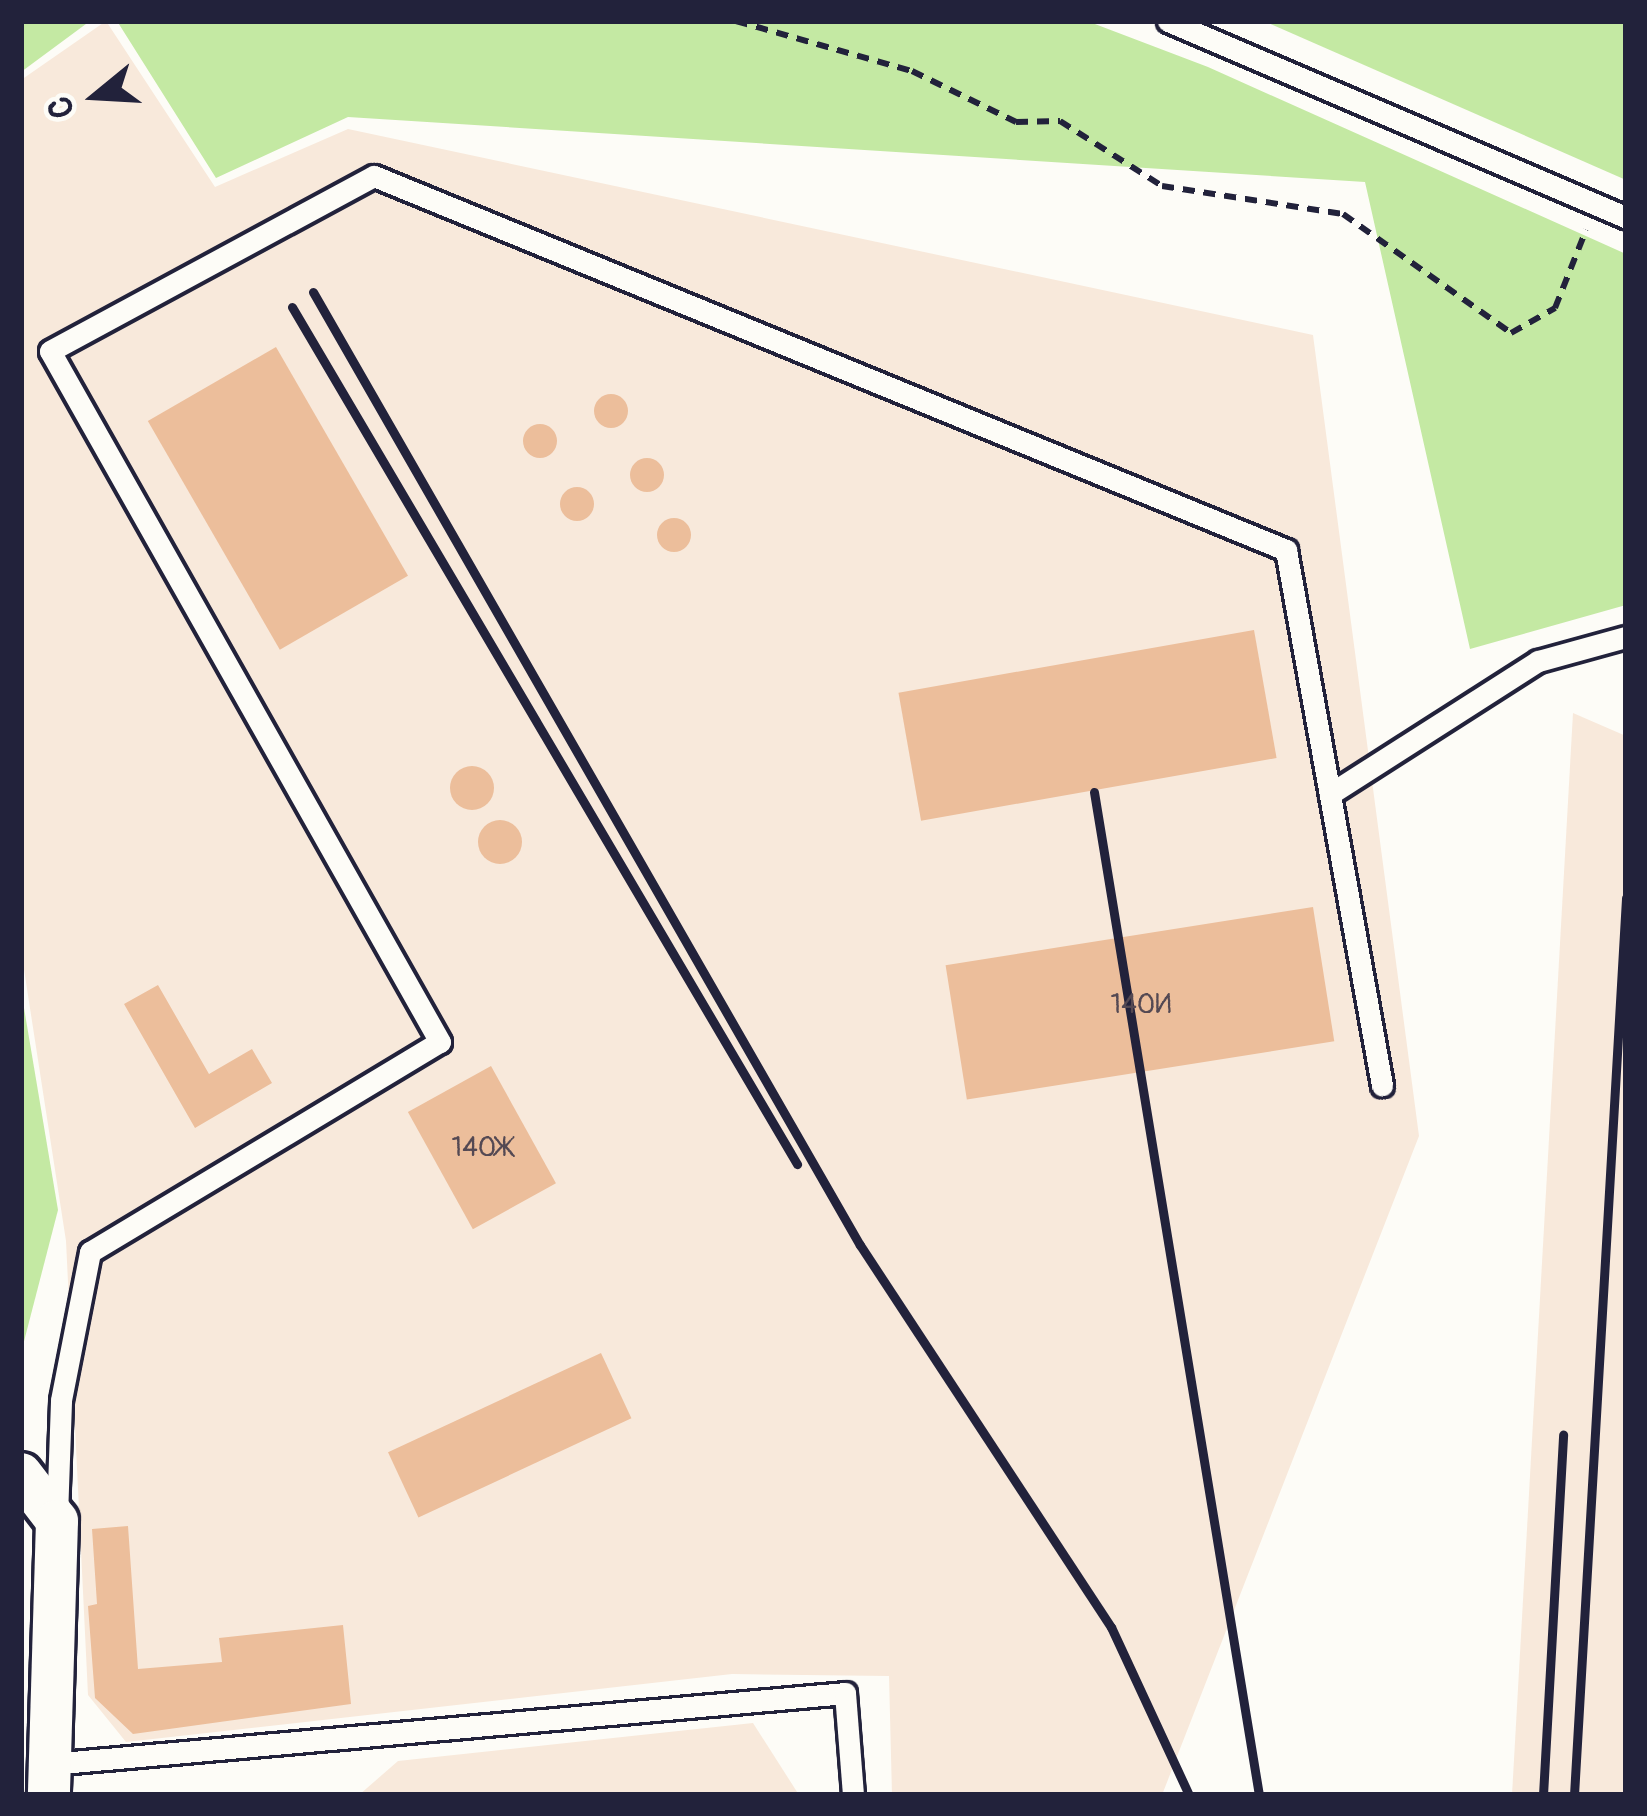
<!DOCTYPE html>
<html>
<head>
<meta charset="utf-8">
<style>
  body { margin:0 }
  #map { position:relative; width:1647px; height:1816px; overflow:hidden; background:#fdfcf7; font-family:Pangolin,sans-serif }
  div>[style] { position:absolute }
  [style*='--x'] { left:calc(var(--x)*1px); top:calc(var(--y)*1px); width:calc(var(--w)*1px); rotate:calc(var(--a)*1deg) }
  .built>* { inset:0; background:#f8e9db }
  .green>* { inset:0; background:#c4e9a3 }
  .building>* { inset:0; background:#ecbe9b; transform-origin:0 0 }
  .round { border-radius:50% }
  .path>* { height:6px; margin-top:-3px; transform-origin:0; background:repeating-linear-gradient(90deg,#22223b 0 12px,transparent 0 21px) }
  .roads { filter:drop-shadow(3px 0 #22223b) drop-shadow(-3px 0 #22223b) drop-shadow(0 3px #22223b) drop-shadow(0 -3px #22223b) }
  .lane>* { height:21px; margin:-10.5px; padding:0 10.5px; transform-origin:10.5px; border-radius:10.5px; background:#fdfcf7 }
  .street>* { height:42px; margin:-21px; padding:0 21px; transform-origin:21px; border-radius:21px; background:#fdfcf7 }
  .rail>* { height:9px; margin:-4.5px; padding:0 4.5px; transform-origin:4.5px; border-radius:4.5px; background:#22223b }
  span { translate:-50% -50%; white-space:nowrap; text-align:center; line-height:1.15; -webkit-text-stroke:10px #fdfcf7; paint-order:stroke }
  .number-label { font-size:27px; color:#544953 }
  .number-label span { -webkit-text-stroke-width:0 }
  .frame { position:absolute; inset:0; border:24px solid #22223b; pointer-events:none }
  .north { position:absolute; left:36px; top:36px; width:120px; height:120px; -webkit-text-stroke:9px #fdfcf7; paint-order:stroke; rotate:252deg; font-size:33px; font-weight:700; line-height:48px; text-align:center; color:#22223b }
  .north::after { content:''; display:block; margin:auto; width:42px; height:54px; background:#22223b; clip-path:polygon(50% 0,100% 100%,50% 72%,0 100%) }
</style>
</head>
<body>
<div id="map">
  <div class="built">
    <div style="clip-path:polygon(106px 21px,215px 187px,348px 129px,1313px 335px,1419px 1136px,1162px 1795px,892px 1795px,889px 1676px,732px 1674px,126px 1742px,88px 1695px,66px 1241px,21px 950px,21px 80px)"></div>
    <div style="clip-path:polygon(1573px 713px,1626px 736px,1626px 1795px,1512px 1795px)"></div>
    <div style="clip-path:polygon(753px 1723px,799px 1795px,359px 1795px,398px 1761px)"></div>
  </div>
  <div class="green">
    <div style="clip-path:polygon(21px 21px,90px 21px,21px 72px)"></div>
    <div style="clip-path:polygon(117px 21px,1087px 21px,1208px 67px,1626px 254px,1626px 605px,1470px 649px,1365px 182px,348px 117px,216px 178px)"></div>
    <div style="clip-path:polygon(1264px 21px,1626px 21px,1626px 180px)"></div>
    <div style="clip-path:polygon(21px 990px,58px 1210px,21px 1353px)"></div>
  </div>
  <div class="building">
    <div style="left:276px;top:347px;width:264px;height:148px;rotate:60deg"></div>
    <div class="round" style="left:594px;top:394px;width:34px;height:34px"></div>
    <div class="round" style="left:523px;top:424px;width:34px;height:34px"></div>
    <div class="round" style="left:630px;top:458px;width:34px;height:34px"></div>
    <div class="round" style="left:560px;top:487px;width:34px;height:34px"></div>
    <div class="round" style="left:657px;top:518px;width:34px;height:34px"></div>
    <div style="left:1254px;top:630px;width:130px;height:361px;rotate:80deg"></div>
    <div class="round" style="left:450px;top:766px;width:44px;height:44px"></div>
    <div class="round" style="left:478px;top:820px;width:44px;height:44px"></div>
    <div style="left:1313px;top:907px;width:136px;height:372px;rotate:81deg"></div>
    <div style="clip-path:polygon(158px 985px,209px 1074px,252px 1049px,272px 1083px,195px 1128px,124px 1004px)"></div>
    <div style="left:491px;top:1066px;width:134px;height:95px;rotate:61deg"></div>
    <div style="left:601px;top:1353px;width:72px;height:235px;rotate:65deg"></div>
    <div style="clip-path:polygon(128px 1526px,138px 1669px,222px 1662px,219px 1638px,343px 1625px,351px 1704px,133px 1734px,95px 1698px,88px 1606px,97px 1604px,92px 1529px)"></div>
  </div>
  <div class="path">
    <div style="--x:736;--y:21;--w:183;--a:15.9"></div>
    <div style="--x:912;--y:71;--w:116;--a:26.1"></div>
    <div style="--x:1016;--y:122;--w:44;--a:-1.3"></div>
    <div style="--x:1060;--y:121;--w:121;--a:32.5"></div>
    <div style="--x:1162;--y:186;--w:183;--a:8.8"></div>
    <div style="--x:1343;--y:214;--w:206;--a:35.3"></div>
    <div style="--x:1511;--y:333;--w:51;--a:-29.6"></div>
    <div style="--x:1555;--y:308;--w:84;--a:-68.3"></div>
  </div>
  <div class="roads">
    <div class="lane">
      <div style="--x:1168;--y:21;--w:498;--a:23.2"></div>
      <div style="--x:1330;--y:794;--w:247;--a:-32.6"></div>
      <div style="--x:1538;--y:661;--w:91;--a:-15.3"></div>
      <div style="--x:57;--y:1516;--w:116;--a:-88"></div>
      <div style="--x:61;--y:1400;--w:151;--a:-78.9"></div>
      <div style="--x:90;--y:1252;--w:408;--a:-31"></div>
      <div style="--x:440;--y:1042;--w:793;--a:-119.44"></div>
      <div style="--x:50;--y:351;--w:368;--a:-28.4"></div>
      <div style="--x:374;--y:176;--w:986;--a:22.3"></div>
      <div style="--x:1286;--y:550;--w:544;--a:79.83"></div>
      <div style="--x:50;--y:1764;--w:798;--a:-5.1"></div>
      <div style="--x:845;--y:1693;--w:102;--a:85.5"></div>
    </div>
    <div class="street">
      <div style="--x:21;--y:1474;--w:59;--a:52.5"></div>
      <div style="--x:57;--y:1521;--w:274;--a:91.7"></div>
    </div>
  </div>
  <div class="rail">
    <div style="--x:313;--y:292;--w:1099;--a:60.15"></div>
    <div style="--x:860;--y:1245;--w:457;--a:56.7"></div>
    <div style="--x:1111;--y:1627;--w:185;--a:65.1"></div>
    <div style="--x:292;--y:307;--w:995;--a:59.49"></div>
    <div style="--x:1094;--y:792;--w:1016;--a:80.66"></div>
    <div style="--x:1543;--y:1795;--w:361;--a:-86.8"></div>
    <div style="--x:1574;--y:1795;--w:899;--a:-86.68"></div>
  </div>
  <div class="number-label">
    <span style="left:1141px;top:1005px">140И</span>
    <span style="left:482px;top:1148px">140Ж</span>
  </div>
  <div class="frame"></div>
  <div class="north">С</div>
</div>
</body>
</html>
